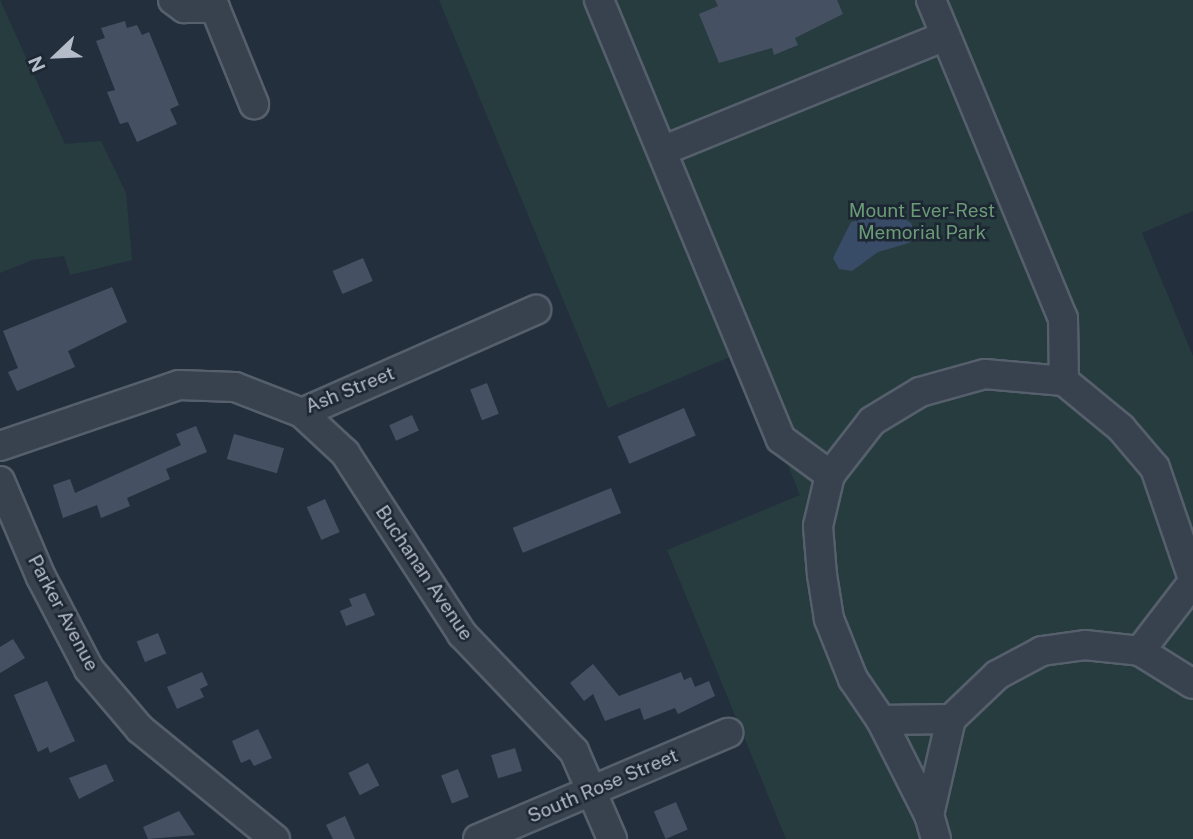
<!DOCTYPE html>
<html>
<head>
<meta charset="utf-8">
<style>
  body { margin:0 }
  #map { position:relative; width:1193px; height:839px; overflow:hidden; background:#242f3e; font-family:"Public Sans",sans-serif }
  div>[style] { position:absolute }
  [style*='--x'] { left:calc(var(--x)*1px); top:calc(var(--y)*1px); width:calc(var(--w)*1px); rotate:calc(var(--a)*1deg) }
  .green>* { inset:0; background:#263c3f }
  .water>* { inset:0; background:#394c67 }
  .building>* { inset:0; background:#455162; transform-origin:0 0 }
  .roads { filter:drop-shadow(2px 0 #565f6c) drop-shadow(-2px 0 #565f6c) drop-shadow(0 2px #565f6c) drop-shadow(0 -2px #565f6c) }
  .minor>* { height:28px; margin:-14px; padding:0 14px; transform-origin:14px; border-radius:14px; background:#38414e }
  span { translate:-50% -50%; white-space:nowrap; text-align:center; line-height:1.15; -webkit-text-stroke:5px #1d2633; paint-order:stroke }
  .park-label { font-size:19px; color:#6b9a76 }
  .street-label { font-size:19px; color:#b4bcc9 }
  .north { position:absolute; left:21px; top:21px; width:70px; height:70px; -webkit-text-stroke:5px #1d2633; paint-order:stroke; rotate:247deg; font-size:19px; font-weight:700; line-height:28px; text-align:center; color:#b4bcc9 }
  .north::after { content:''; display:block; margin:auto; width:24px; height:32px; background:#b4bcc9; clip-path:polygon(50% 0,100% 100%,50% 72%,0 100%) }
</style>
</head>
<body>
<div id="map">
  <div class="green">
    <div style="clip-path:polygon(0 0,65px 144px,101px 141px,126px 193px,132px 260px,70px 275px,64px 256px,32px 260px,0 273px)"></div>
    <div style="clip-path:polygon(439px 0,1193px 0,1193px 211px,1142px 233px,1193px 356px,1193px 839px,786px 839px,667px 550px,800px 495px,742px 352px,608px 408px)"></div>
  </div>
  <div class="water">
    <div style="clip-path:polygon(893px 211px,911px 223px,916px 234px,909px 243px,878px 252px,852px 271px,839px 269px,833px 258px,851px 222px)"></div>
  </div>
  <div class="building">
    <div style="clip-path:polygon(715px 0,837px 0,843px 14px,795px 38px,798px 45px,774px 55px,772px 48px,719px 63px,699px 14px,718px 6px)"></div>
    <div style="clip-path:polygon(125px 21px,127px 28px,137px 25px,142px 35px,149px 32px,179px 105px,170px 109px,177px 124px,137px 142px,128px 122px,120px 124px,107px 92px,115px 90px,96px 41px,105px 38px,101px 28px)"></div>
    <div style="left:363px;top:258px;width:25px;height:33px;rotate:67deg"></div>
    <div style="clip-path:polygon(112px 287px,127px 322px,68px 351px,75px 367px,17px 391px,8px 372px,18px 368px,3px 331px)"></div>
    <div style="left:487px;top:383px;width:33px;height:18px;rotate:69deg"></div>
    <div style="left:684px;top:408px;width:30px;height:72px;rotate:67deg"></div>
    <div style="left:412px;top:415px;width:17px;height:25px;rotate:66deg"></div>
    <div style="clip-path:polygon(196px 426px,207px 452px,166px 469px,170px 479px,127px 498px,130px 506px,101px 518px,97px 505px,63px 518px,53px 485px,70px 479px,75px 493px,181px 445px,176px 434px)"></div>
    <div style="left:234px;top:434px;width:52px;height:26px;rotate:16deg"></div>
    <div style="left:611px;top:488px;width:27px;height:106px;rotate:68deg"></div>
    <div style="left:325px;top:499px;width:36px;height:20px;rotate:66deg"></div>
    <div style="clip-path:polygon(365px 593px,375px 615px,346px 626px,340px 611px,352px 606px,349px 599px)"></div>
    <div style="left:158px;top:633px;width:22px;height:23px;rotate:68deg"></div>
    <div style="clip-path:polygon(13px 639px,25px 658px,0 673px,0 647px)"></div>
    <div style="clip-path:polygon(593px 664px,619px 696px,681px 672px,684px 680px,691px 677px,695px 687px,709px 681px,715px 696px,678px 714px,675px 708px,644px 720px,640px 708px,605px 721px,593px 694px,584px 701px,570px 683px)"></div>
    <div style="clip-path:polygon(202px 672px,208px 685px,200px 689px,204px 697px,177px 709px,167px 687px)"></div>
    <div style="clip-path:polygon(47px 681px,75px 741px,50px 753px,48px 747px,38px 752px,14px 695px)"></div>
    <div style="clip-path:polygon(258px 729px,272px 758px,254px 766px,250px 759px,241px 763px,232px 741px)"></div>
    <div style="left:515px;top:748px;width:24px;height:25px;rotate:73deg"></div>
    <div style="left:368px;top:763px;width:25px;height:22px;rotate:63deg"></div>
    <div style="clip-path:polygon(106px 764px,114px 781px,79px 799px,69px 778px)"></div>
    <div style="left:458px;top:769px;width:30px;height:18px;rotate:69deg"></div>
    <div style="left:676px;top:802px;width:30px;height:24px;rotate:67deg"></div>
    <div style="clip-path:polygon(179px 811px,195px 835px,148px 839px,143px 827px)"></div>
    <div style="clip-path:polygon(345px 816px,355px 839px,333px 839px,326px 825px)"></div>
  </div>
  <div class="roads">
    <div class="minor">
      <div style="--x:173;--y:0;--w:14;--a:36"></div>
      <div style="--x:184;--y:8;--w:31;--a:0"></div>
      <div style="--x:215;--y:8;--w:104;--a:67.9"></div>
      <div style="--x:599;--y:0;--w:475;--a:67.5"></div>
      <div style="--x:781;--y:439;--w:61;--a:36.3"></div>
      <div style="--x:931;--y:0;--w:344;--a:67.5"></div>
      <div style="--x:1063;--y:318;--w:63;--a:89.1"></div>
      <div style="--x:662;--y:151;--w:305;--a:-22.1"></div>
      <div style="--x:302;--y:413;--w:59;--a:42.9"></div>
      <div style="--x:345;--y:453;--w:216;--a:57.1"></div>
      <div style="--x:462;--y:634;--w:162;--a:46.3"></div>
      <div style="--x:574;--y:751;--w:96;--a:66.6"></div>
      <div style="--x:0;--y:446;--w:189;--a:-18.8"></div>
      <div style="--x:179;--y:385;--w:56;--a:2"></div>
      <div style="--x:235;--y:387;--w:72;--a:21.2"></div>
      <div style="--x:302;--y:413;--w:256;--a:-23.8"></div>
      <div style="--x:0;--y:481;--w:104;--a:66.9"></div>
      <div style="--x:41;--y:577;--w:104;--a:62.4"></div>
      <div style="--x:89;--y:669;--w:79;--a:49.6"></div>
      <div style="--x:140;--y:729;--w:174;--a:39.2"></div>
      <div style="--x:1140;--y:651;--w:87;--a:-52.5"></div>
      <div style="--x:881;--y:720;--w:70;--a:-0.8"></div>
      <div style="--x:929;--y:815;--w:98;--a:-77.1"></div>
      <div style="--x:951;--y:719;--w:64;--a:-43.7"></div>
      <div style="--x:997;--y:675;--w:51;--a:-28.1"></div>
      <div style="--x:1042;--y:651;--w:43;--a:-7.9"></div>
      <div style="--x:1085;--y:645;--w:55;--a:6.2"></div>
      <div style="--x:1140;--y:651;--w:62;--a:31.9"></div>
      <div style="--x:478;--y:839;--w:272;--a:-23"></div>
      <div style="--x:936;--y:839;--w:25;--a:-106"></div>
      <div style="--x:929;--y:815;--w:106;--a:-116.8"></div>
      <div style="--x:881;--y:720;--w:50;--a:-124.3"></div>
      <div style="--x:853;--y:679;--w:65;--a:-111.8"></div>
      <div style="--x:829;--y:619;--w:45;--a:-99"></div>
      <div style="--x:822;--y:575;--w:49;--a:-94.7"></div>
      <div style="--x:818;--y:526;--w:52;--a:-76.8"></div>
      <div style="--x:830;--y:475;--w:68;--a:-52.1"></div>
      <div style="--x:872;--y:421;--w:56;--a:-31.1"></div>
      <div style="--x:920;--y:392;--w:67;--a:-15.5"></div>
      <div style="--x:985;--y:374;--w:79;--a:5.1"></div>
      <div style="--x:1064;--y:381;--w:74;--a:39.5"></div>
      <div style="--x:1121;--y:428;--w:52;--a:49.6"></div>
      <div style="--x:1155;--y:468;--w:117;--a:71.1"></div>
    </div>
  </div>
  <div class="park-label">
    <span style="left:922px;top:222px">Mount Ever-Rest<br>Memorial Park</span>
  </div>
  <div class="street-label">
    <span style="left:350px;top:390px;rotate:-22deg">Ash Street</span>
    <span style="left:424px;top:573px;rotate:56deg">Buchanan Avenue</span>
    <span style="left:63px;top:613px;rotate:62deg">Parker Avenue</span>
    <span style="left:603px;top:786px;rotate:-23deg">South Rose Street</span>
  </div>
  <div class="north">N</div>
</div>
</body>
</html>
